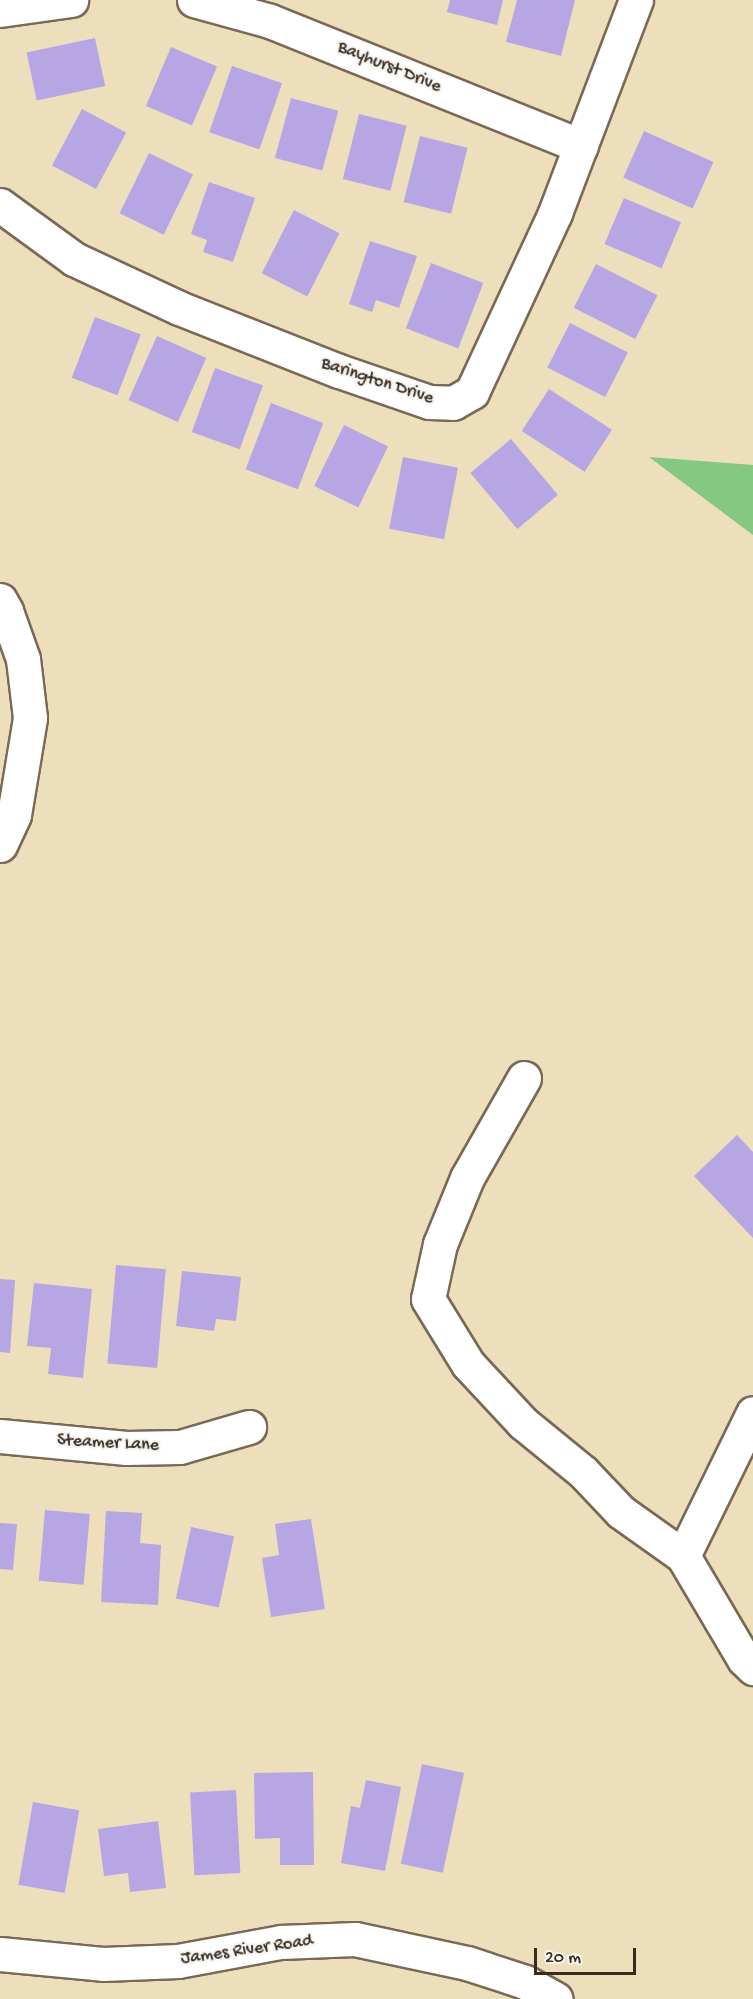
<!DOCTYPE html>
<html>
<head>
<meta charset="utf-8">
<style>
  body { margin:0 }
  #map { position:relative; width:753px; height:1999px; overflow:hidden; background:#eddebc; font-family:"Gochi Hand",sans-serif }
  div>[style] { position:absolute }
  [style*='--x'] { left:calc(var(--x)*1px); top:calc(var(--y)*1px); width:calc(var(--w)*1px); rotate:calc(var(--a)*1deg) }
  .green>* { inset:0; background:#84c881 }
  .building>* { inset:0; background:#b6a7e4; transform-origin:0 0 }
  .roads { filter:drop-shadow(2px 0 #796955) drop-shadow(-2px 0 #796955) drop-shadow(0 2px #796955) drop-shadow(0 -2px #796955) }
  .minor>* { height:33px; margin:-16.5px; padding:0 16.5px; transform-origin:16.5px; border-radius:16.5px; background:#fff }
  span { translate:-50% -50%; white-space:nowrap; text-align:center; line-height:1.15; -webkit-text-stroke:4.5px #f6f6f2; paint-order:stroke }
  .street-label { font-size:18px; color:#3b2a1e }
  .scale { position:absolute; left:534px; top:1948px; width:102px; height:27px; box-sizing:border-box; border:3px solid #3b2a1e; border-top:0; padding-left:8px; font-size:18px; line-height:21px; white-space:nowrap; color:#3b2a1e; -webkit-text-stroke:4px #f6f6f2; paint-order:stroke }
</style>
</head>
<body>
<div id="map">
  <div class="green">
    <div style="clip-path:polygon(649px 457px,753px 465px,753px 535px)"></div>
  </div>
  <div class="building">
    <div style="clip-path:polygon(450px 0,503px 0,497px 25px,447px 12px)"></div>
    <div style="clip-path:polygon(517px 0,575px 0,561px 56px,506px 42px)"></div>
    <div style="left:95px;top:38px;width:49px;height:70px;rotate:78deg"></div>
    <div style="left:171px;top:47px;width:50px;height:64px;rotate:23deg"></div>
    <div style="left:232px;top:66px;width:53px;height:70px;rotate:19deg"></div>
    <div style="left:291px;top:98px;width:49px;height:62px;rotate:15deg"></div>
    <div style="left:82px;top:109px;width:50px;height:64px;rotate:28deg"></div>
    <div style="left:359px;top:114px;width:49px;height:67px;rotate:14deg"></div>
    <div style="left:644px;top:131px;width:76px;height:51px;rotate:24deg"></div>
    <div style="left:420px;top:136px;width:49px;height:68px;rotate:14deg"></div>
    <div style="left:149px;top:153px;width:49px;height:67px;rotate:26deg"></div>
    <div style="clip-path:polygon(209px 182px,255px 198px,233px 262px,203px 252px,207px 240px,191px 234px)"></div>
    <div style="left:624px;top:198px;width:62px;height:50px;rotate:23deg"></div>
    <div style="left:294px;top:210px;width:51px;height:71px;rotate:27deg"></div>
    <div style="clip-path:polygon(370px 241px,417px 256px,399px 308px,376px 300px,372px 312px,349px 304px)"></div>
    <div style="left:431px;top:263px;width:56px;height:70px;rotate:21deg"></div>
    <div style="left:596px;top:264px;width:69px;height:49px;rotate:27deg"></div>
    <div style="left:95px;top:317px;width:49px;height:65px;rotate:21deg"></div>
    <div style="left:570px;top:323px;width:65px;height:50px;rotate:27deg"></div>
    <div style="left:157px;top:336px;width:54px;height:70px;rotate:24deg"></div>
    <div style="left:215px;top:368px;width:51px;height:68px;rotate:20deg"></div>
    <div style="left:549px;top:389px;width:75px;height:50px;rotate:33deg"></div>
    <div style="left:271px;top:403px;width:56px;height:71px;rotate:21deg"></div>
    <div style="left:344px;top:425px;width:49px;height:68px;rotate:26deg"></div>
    <div style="left:511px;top:439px;width:73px;height:53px;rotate:50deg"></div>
    <div style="left:403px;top:457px;width:56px;height:73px;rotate:11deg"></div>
    <div style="clip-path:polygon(737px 1135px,753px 1152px,753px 1238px,694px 1176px)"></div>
    <div style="left:116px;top:1265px;width:50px;height:99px;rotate:5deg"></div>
    <div style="clip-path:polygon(182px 1271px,241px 1277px,236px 1321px,216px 1319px,214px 1331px,176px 1326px)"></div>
    <div style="clip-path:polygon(0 1279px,15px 1280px,10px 1353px,0 1352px)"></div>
    <div style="clip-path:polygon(34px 1283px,92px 1289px,83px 1378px,48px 1374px,51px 1348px,27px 1346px)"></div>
    <div style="left:45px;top:1510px;width:45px;height:71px;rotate:5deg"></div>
    <div style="clip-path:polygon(106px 1511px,142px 1513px,140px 1543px,161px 1545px,158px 1605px,101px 1602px)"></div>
    <div style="clip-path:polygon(311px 1519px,325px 1609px,271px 1617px,262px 1558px,279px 1555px,275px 1524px)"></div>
    <div style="clip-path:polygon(0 1523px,17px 1524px,13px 1570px,0 1569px)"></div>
    <div style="left:191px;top:1527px;width:44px;height:73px;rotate:12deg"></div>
    <div style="left:422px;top:1764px;width:43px;height:102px;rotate:12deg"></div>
    <div style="clip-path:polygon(313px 1772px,314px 1865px,280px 1865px,280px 1838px,255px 1839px,254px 1773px)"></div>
    <div style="clip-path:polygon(366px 1780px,401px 1787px,385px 1871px,341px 1863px,351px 1806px,360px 1808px)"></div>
    <div style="left:236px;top:1790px;width:83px;height:46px;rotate:87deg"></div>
    <div style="left:33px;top:1802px;width:47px;height:84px;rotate:10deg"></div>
    <div style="clip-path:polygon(158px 1821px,166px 1888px,130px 1892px,128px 1873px,104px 1876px,98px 1829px)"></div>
  </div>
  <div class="roads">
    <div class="minor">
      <div style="--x:194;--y:0;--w:79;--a:15.4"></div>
      <div style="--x:270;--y:21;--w:335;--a:21.9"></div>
      <div style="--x:0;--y:10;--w:72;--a:-8"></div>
      <div style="--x:0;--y:205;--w:92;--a:36.1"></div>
      <div style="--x:74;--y:259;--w:116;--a:25"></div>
      <div style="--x:179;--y:308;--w:172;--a:21.5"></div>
      <div style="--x:339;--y:371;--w:95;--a:19"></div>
      <div style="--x:429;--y:402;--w:24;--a:2"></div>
      <div style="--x:453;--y:403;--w:22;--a:-30"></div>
      <div style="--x:472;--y:392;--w:197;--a:-65.1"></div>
      <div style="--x:555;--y:213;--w:228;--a:-69.2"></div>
      <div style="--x:0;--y:600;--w:13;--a:61"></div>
      <div style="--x:6;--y:611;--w:51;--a:70.5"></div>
      <div style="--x:23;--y:659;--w:59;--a:83.2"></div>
      <div style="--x:30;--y:718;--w:98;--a:99.4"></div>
      <div style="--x:14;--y:815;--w:33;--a:115"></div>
      <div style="--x:524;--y:1078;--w:115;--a:119.7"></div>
      <div style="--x:467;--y:1178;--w:71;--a:112.2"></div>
      <div style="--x:440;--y:1244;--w:56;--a:102.3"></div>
      <div style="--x:428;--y:1299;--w:76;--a:58.4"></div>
      <div style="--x:468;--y:1364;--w:81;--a:47"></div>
      <div style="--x:523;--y:1423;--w:77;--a:39.2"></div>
      <div style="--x:583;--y:1472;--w:55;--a:46.5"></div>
      <div style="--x:621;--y:1512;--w:76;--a:35.4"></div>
      <div style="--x:683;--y:1556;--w:120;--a:59.4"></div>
      <div style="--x:744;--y:1659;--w:13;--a:45"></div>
      <div style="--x:0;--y:1436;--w:127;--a:5.4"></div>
      <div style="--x:126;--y:1448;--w:54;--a:-1.1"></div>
      <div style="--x:180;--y:1447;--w:72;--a:-16.2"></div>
      <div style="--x:683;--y:1556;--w:159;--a:-63.9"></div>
      <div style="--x:0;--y:1954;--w:103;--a:5.5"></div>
      <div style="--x:103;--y:1964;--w:75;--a:-2.3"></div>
      <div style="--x:178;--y:1961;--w:105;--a:-10.5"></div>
      <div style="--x:281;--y:1942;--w:74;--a:-2.3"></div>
      <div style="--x:355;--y:1939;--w:115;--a:12.1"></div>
      <div style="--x:467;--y:1963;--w:61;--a:18.1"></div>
      <div style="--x:525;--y:1982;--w:35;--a:29"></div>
    </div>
  </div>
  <div class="street-label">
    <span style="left:389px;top:68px;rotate:22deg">Bayhurst Drive</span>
    <span style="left:377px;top:382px;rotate:18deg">Barington Drive</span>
    <span style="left:108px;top:1444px;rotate:3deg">Steamer Lane</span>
    <span style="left:247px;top:1951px;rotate:-8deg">James River Road</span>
  </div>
  <div class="scale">20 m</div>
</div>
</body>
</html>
